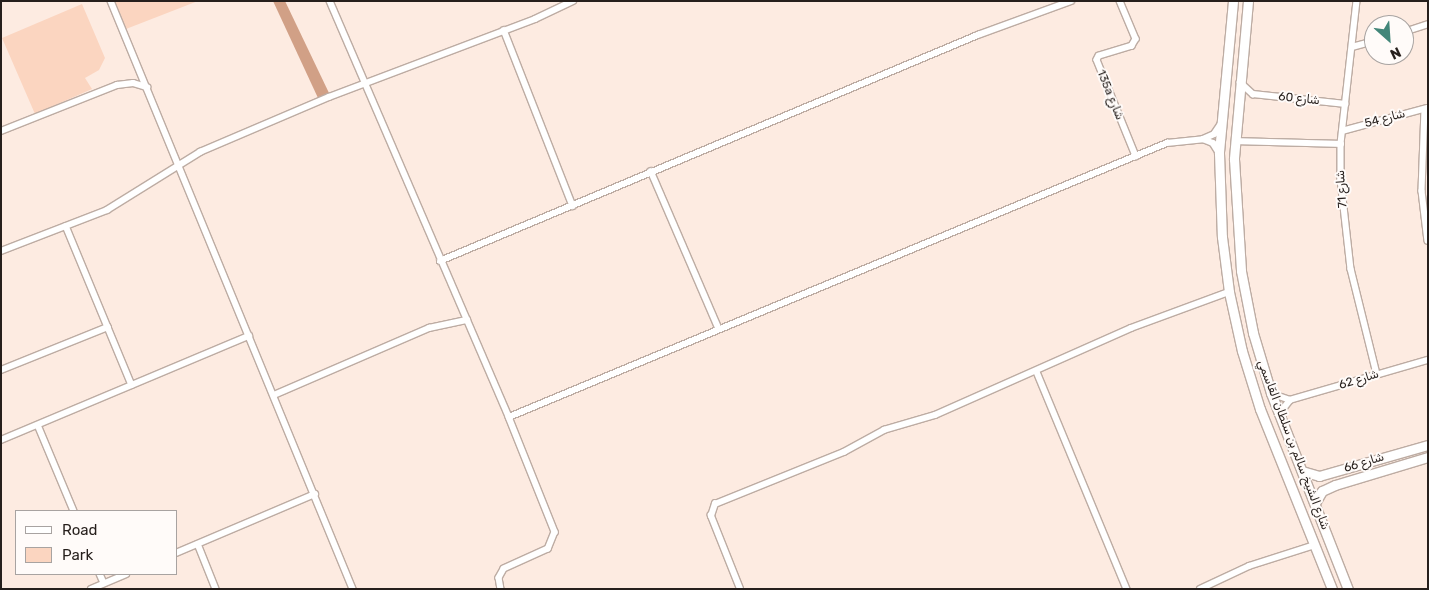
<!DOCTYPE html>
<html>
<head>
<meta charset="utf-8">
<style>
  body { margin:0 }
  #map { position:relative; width:1429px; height:590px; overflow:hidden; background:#fdebe1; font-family:Rubik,Cairo,sans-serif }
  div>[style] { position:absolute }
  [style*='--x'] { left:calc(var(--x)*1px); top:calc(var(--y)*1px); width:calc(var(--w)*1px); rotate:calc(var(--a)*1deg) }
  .green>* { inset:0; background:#fbd5c0 }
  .forest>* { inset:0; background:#d1a086 }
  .roads { filter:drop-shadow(1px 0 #bdaca3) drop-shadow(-1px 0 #bdaca3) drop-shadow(0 1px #bdaca3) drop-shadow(0 -1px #bdaca3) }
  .street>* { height:5.5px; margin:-2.75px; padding:0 2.75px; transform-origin:2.75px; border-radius:2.75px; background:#fff }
  .secondary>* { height:9px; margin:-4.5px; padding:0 4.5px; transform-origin:4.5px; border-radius:4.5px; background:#fff }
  span { translate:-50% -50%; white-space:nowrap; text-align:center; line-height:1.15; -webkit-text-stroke:4px #fffbf9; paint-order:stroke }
  .street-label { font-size:12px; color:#261f1c }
  .frame { position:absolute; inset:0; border:2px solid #261f1c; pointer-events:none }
  .legend { position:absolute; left:15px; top:510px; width:162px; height:65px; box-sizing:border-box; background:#fffbf9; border:1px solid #a8a3a1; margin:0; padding:6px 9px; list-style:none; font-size:15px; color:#261f1c }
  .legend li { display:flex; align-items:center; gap:10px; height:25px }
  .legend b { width:25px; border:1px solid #a8a3a1 }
  .north { position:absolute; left:1364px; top:15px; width:50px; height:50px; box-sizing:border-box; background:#fffbf9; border:1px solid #a8a3a1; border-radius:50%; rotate:154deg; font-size:14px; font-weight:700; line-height:20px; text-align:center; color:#261f1c }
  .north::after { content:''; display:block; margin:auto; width:18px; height:22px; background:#428679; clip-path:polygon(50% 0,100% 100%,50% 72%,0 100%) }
</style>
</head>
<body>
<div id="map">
  <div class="green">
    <div style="clip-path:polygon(115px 1px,198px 1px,126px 29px)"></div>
    <div style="clip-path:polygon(82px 4px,105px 58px,99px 70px,85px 78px,92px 89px,35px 114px,2px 38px)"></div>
  </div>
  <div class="forest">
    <div style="clip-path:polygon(273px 1px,285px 1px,329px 93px,318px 98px)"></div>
  </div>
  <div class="roads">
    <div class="street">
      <div style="--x:111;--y:1;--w:636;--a:67.63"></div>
      <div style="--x:330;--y:1;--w:453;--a:66.7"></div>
      <div style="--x:509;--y:417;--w:124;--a:68.2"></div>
      <div style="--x:555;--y:532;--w:18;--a:112"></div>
      <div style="--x:548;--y:549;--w:48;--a:155.6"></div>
      <div style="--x:504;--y:569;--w:10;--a:119"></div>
      <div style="--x:499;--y:578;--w:11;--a:80"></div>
      <div style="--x:1120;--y:1;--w:41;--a:67.2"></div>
      <div style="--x:1136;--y:39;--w:8;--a:120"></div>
      <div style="--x:1132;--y:46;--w:34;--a:163"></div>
      <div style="--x:1099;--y:56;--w:4;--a:117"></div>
      <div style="--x:1097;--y:60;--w:104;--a:67.9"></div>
      <div style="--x:1357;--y:1;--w:144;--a:96.4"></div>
      <div style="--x:1341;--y:144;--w:36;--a:90"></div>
      <div style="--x:1341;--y:180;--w:90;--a:83.6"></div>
      <div style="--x:1351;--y:269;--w:108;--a:76.1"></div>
      <div style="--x:504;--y:30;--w:189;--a:68.6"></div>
      <div style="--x:1404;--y:32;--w:25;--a:-18"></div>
      <div style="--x:1352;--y:47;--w:23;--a:-15"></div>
      <div style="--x:1240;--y:82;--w:18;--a:43"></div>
      <div style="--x:1253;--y:94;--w:93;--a:6.2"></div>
      <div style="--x:1425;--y:109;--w:82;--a:92.1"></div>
      <div style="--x:1422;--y:191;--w:50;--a:83.2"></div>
      <div style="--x:1;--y:131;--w:125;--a:-21.6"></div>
      <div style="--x:117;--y:85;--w:16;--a:-7"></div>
      <div style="--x:133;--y:83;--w:15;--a:16"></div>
      <div style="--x:1342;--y:131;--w:88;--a:-15.1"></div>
      <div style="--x:1203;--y:139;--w:12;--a:-24"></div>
      <div style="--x:1214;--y:134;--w:11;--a:-56"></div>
      <div style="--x:1235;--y:141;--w:106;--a:1.6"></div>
      <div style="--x:651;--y:171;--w:172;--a:66.7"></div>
      <div style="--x:66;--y:226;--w:172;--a:67.5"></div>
      <div style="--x:1;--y:251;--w:114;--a:-21.1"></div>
      <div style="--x:107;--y:210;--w:110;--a:-31.9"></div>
      <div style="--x:200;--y:152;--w:140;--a:-23.1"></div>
      <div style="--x:329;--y:97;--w:220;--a:-20.7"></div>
      <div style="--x:535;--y:19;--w:42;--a:-25.3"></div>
      <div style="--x:440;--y:261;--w:584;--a:-22.79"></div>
      <div style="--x:978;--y:35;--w:99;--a:-20.1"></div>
      <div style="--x:1;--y:370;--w:115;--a:-21.9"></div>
      <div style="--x:1037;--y:372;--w:235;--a:67.5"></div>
      <div style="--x:1273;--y:394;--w:18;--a:19"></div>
      <div style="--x:1290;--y:400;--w:144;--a:-16.2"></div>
      <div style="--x:274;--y:395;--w:169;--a:-23.4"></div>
      <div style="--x:429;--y:328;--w:39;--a:-12"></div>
      <div style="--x:509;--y:417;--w:713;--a:-22.61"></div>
      <div style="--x:1167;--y:143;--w:36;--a:-6"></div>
      <div style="--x:1203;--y:139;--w:11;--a:22"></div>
      <div style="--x:1213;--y:143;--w:9;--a:58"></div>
      <div style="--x:1281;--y:417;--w:8;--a:-76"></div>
      <div style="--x:1283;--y:409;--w:11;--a:-52"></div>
      <div style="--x:38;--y:425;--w:93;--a:67.3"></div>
      <div style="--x:1;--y:440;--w:269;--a:-22.8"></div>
      <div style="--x:198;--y:544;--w:48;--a:68.2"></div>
      <div style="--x:176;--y:553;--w:151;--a:-23"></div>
      <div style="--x:100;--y:574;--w:10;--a:66"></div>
      <div style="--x:91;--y:589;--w:38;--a:-23"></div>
      <div style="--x:740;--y:589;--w:79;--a:-111.7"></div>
      <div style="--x:711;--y:516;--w:13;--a:-72"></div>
      <div style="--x:715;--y:504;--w:139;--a:-22"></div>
      <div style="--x:844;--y:452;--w:46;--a:-28.8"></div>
      <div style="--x:884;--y:430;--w:53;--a:-16.4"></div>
      <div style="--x:935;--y:415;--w:214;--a:-23.9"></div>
      <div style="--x:1131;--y:328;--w:104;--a:-20.2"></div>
      <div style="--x:1200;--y:589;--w:54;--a:-25.1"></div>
      <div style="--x:1249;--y:566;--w:69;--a:-17.7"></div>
    </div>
    <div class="secondary">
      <div style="--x:1233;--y:1;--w:153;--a:95.3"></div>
      <div style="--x:1219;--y:153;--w:84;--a:88"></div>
      <div style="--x:1222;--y:237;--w:55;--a:82.7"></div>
      <div style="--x:1229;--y:292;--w:60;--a:77.6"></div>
      <div style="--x:1242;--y:351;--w:61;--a:72.8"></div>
      <div style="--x:1260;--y:409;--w:194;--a:68.2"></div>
      <div style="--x:1248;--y:1;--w:159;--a:95.1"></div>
      <div style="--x:1234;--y:159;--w:112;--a:86.4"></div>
      <div style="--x:1241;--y:271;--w:63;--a:79"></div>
      <div style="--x:1253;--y:333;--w:63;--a:73.3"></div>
      <div style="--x:1271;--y:393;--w:211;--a:68.6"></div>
      <div style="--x:1302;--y:471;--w:18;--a:16"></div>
      <div style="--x:1319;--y:476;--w:113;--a:-15.9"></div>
      <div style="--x:1315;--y:503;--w:14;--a:-60"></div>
      <div style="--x:1322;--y:491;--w:14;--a:-25"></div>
      <div style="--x:1335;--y:485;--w:97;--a:-16.8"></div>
    </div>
  </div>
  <div class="street-label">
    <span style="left:1110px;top:95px;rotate:68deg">135a شارع</span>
    <span style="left:1299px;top:99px;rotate:6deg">شارع 60</span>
    <span style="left:1385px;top:119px;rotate:-15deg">شارع 54</span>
    <span style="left:1342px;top:189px;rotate:-94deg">شارع 71</span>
    <span style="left:1359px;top:380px;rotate:-17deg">شارع 62</span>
    <span style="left:1293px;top:445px;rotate:69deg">شارع الشيخ سالم بن سلطان القاسمي</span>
    <span style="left:1364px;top:463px;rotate:-17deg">شارع 66</span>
  </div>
  <div class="frame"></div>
  <ul class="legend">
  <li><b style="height:6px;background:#fff"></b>Road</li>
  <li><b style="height:14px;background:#fbd5c0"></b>Park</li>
  </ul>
  <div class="north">N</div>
</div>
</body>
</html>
